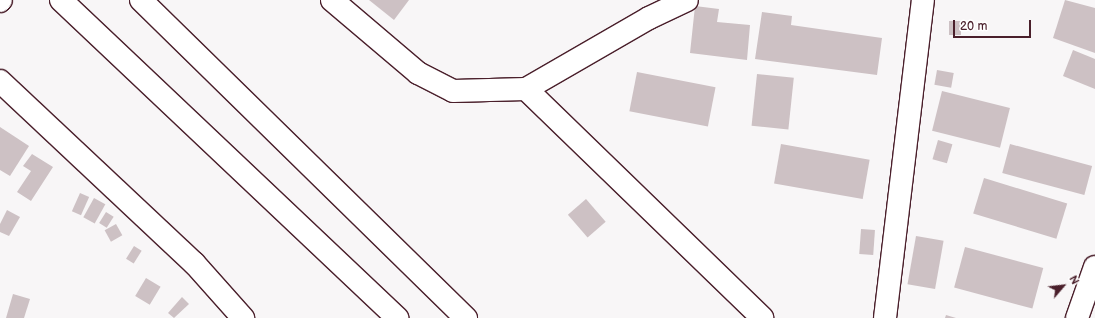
<!DOCTYPE html>
<html>
<head>
<meta charset="utf-8">
<style>
  body { margin:0 }
  #map { position:relative; width:1095px; height:318px; overflow:hidden; background:#f8f6f7; font-family:"Balsamiq Sans",sans-serif }
  div>[style] { position:absolute }
  [style*='--x'] { left:calc(var(--x)*1px); top:calc(var(--y)*1px); width:calc(var(--w)*1px); rotate:calc(var(--a)*1deg) }
  .building>* { inset:0; background:#cdc1c4; transform-origin:0 0 }
  .roads { filter:drop-shadow(1px 0 #4a1f2b) drop-shadow(-1px 0 #4a1f2b) drop-shadow(0 1px #4a1f2b) drop-shadow(0 -1px #4a1f2b) }
  .street>* { height:22px; margin:-11px; padding:0 11px; transform-origin:11px; border-radius:11px; background:#fff }
  .highway>* { height:22px; margin:-11px; padding:0 11px; transform-origin:11px; border-radius:11px; background:#fff }
  span { translate:-50% -50%; white-space:nowrap; text-align:center; line-height:1.15; -webkit-text-stroke:3.5px #fff; paint-order:stroke }
  .north { position:absolute; left:1043px; top:266px; width:40px; height:40px; -webkit-text-stroke:3px #fff; paint-order:stroke; rotate:62deg; font-size:11px; font-weight:700; line-height:16px; text-align:center; color:#4a1f2b }
  .north::after { content:''; display:block; margin:auto; width:14px; height:18px; background:#4a1f2b; clip-path:polygon(50% 0,100% 100%,50% 72%,0 100%) }
  .scale { position:absolute; left:953px; top:20px; width:78px; height:18px; box-sizing:border-box; border:2px solid #4a1f2b; border-top:0; padding-left:5px; font-size:12px; line-height:14px; white-space:nowrap; color:#4a1f2b; -webkit-text-stroke:3px #fff; paint-order:stroke }
</style>
</head>
<body>
<div id="map">
  <div class="building">
    <div style="clip-path:polygon(369px 0,409px 0,394px 20px)"></div>
    <div style="clip-path:polygon(1065px 0,1095px 8px,1095px 53px,1053px 38px)"></div>
    <div style="clip-path:polygon(695px 6px,719px 9px,717px 22px,750px 25px,747px 60px,690px 53px)"></div>
    <div style="clip-path:polygon(762px 12px,792px 16px,791px 25px,882px 38px,877px 75px,755px 59px)"></div>
    <div style="left:961px;top:21px;width:14px;height:12px;rotate:90deg"></div>
    <div style="clip-path:polygon(1073px 50px,1095px 59px,1095px 89px,1063px 76px)"></div>
    <div style="left:937px;top:70px;width:17px;height:15px;rotate:10deg"></div>
    <div style="left:637px;top:72px;width:80px;height:40px;rotate:11deg"></div>
    <div style="left:757px;top:74px;width:37px;height:52px;rotate:6deg"></div>
    <div style="left:942px;top:91px;width:70px;height:41px;rotate:14deg"></div>
    <div style="clip-path:polygon(0 127px,29px 146px,10px 176px,0 170px)"></div>
    <div style="left:938px;top:140px;width:15px;height:20px;rotate:16deg"></div>
    <div style="left:781px;top:144px;width:90px;height:40px;rotate:10deg"></div>
    <div style="left:1010px;top:144px;width:85px;height:30px;rotate:15deg"></div>
    <div style="clip-path:polygon(32px 154px,53px 167px,31px 201px,17px 192px,31px 171px,23px 166px)"></div>
    <div style="left:984px;top:178px;width:87px;height:37px;rotate:17deg"></div>
    <div style="left:80px;top:193px;width:10px;height:20px;rotate:24deg"></div>
    <div style="left:94px;top:198px;width:13px;height:22px;rotate:29deg"></div>
    <div style="left:586px;top:199px;width:30px;height:24px;rotate:49deg"></div>
    <div style="clip-path:polygon(7px 210px,20px 217px,9px 236px,0 232px,0 224px)"></div>
    <div style="left:106px;top:212px;width:9px;height:13px;rotate:32deg"></div>
    <div style="left:116px;top:224px;width:13px;height:13px;rotate:61deg"></div>
    <div style="left:861px;top:229px;width:14px;height:25px;rotate:4deg"></div>
    <div style="left:916px;top:236px;width:28px;height:49px;rotate:10deg"></div>
    <div style="left:134px;top:246px;width:9px;height:15px;rotate:32deg"></div>
    <div style="left:965px;top:247px;width:81px;height:42px;rotate:15deg"></div>
    <div style="left:146px;top:278px;width:17px;height:21px;rotate:31deg"></div>
    <div style="clip-path:polygon(13px 294px,30px 299px,24px 318px,6px 318px)"></div>
    <div style="clip-path:polygon(182px 297px,189px 304px,174px 318px,168px 313px)"></div>
    <div style="clip-path:polygon(946px 315px,956px 318px,945px 318px)"></div>
  </div>
  <div class="roads">
    <div class="street">
      <div style="--x:332;--y:0;--w:113;--a:40.3"></div>
      <div style="--x:418;--y:73;--w:39;--a:27"></div>
      <div style="--x:453;--y:91;--w:73;--a:-1.6"></div>
      <div style="--x:526;--y:89;--w:329;--a:44.1"></div>
      <div style="--x:0;--y:1;--w:1;--a:-45"></div>
      <div style="--x:0;--y:81;--w:266;--a:43.2"></div>
      <div style="--x:194;--y:263;--w:74;--a:48.3"></div>
      <div style="--x:526;--y:89;--w:142;--a:-30"></div>
      <div style="--x:649;--y:18;--w:42;--a:-25.3"></div>
      <div style="--x:885;--y:318;--w:320;--a:-83.2"></div>
      <div style="--x:1077;--y:318;--w:54;--a:-70.6"></div>
    </div>
    <div class="highway">
      <div style="--x:61;--y:0;--w:463;--a:43.4"></div>
      <div style="--x:141;--y:0;--w:455;--a:44.4"></div>
    </div>
  </div>
  <div class="north">N</div>
  <div class="scale">20 m</div>
</div>
</body>
</html>
